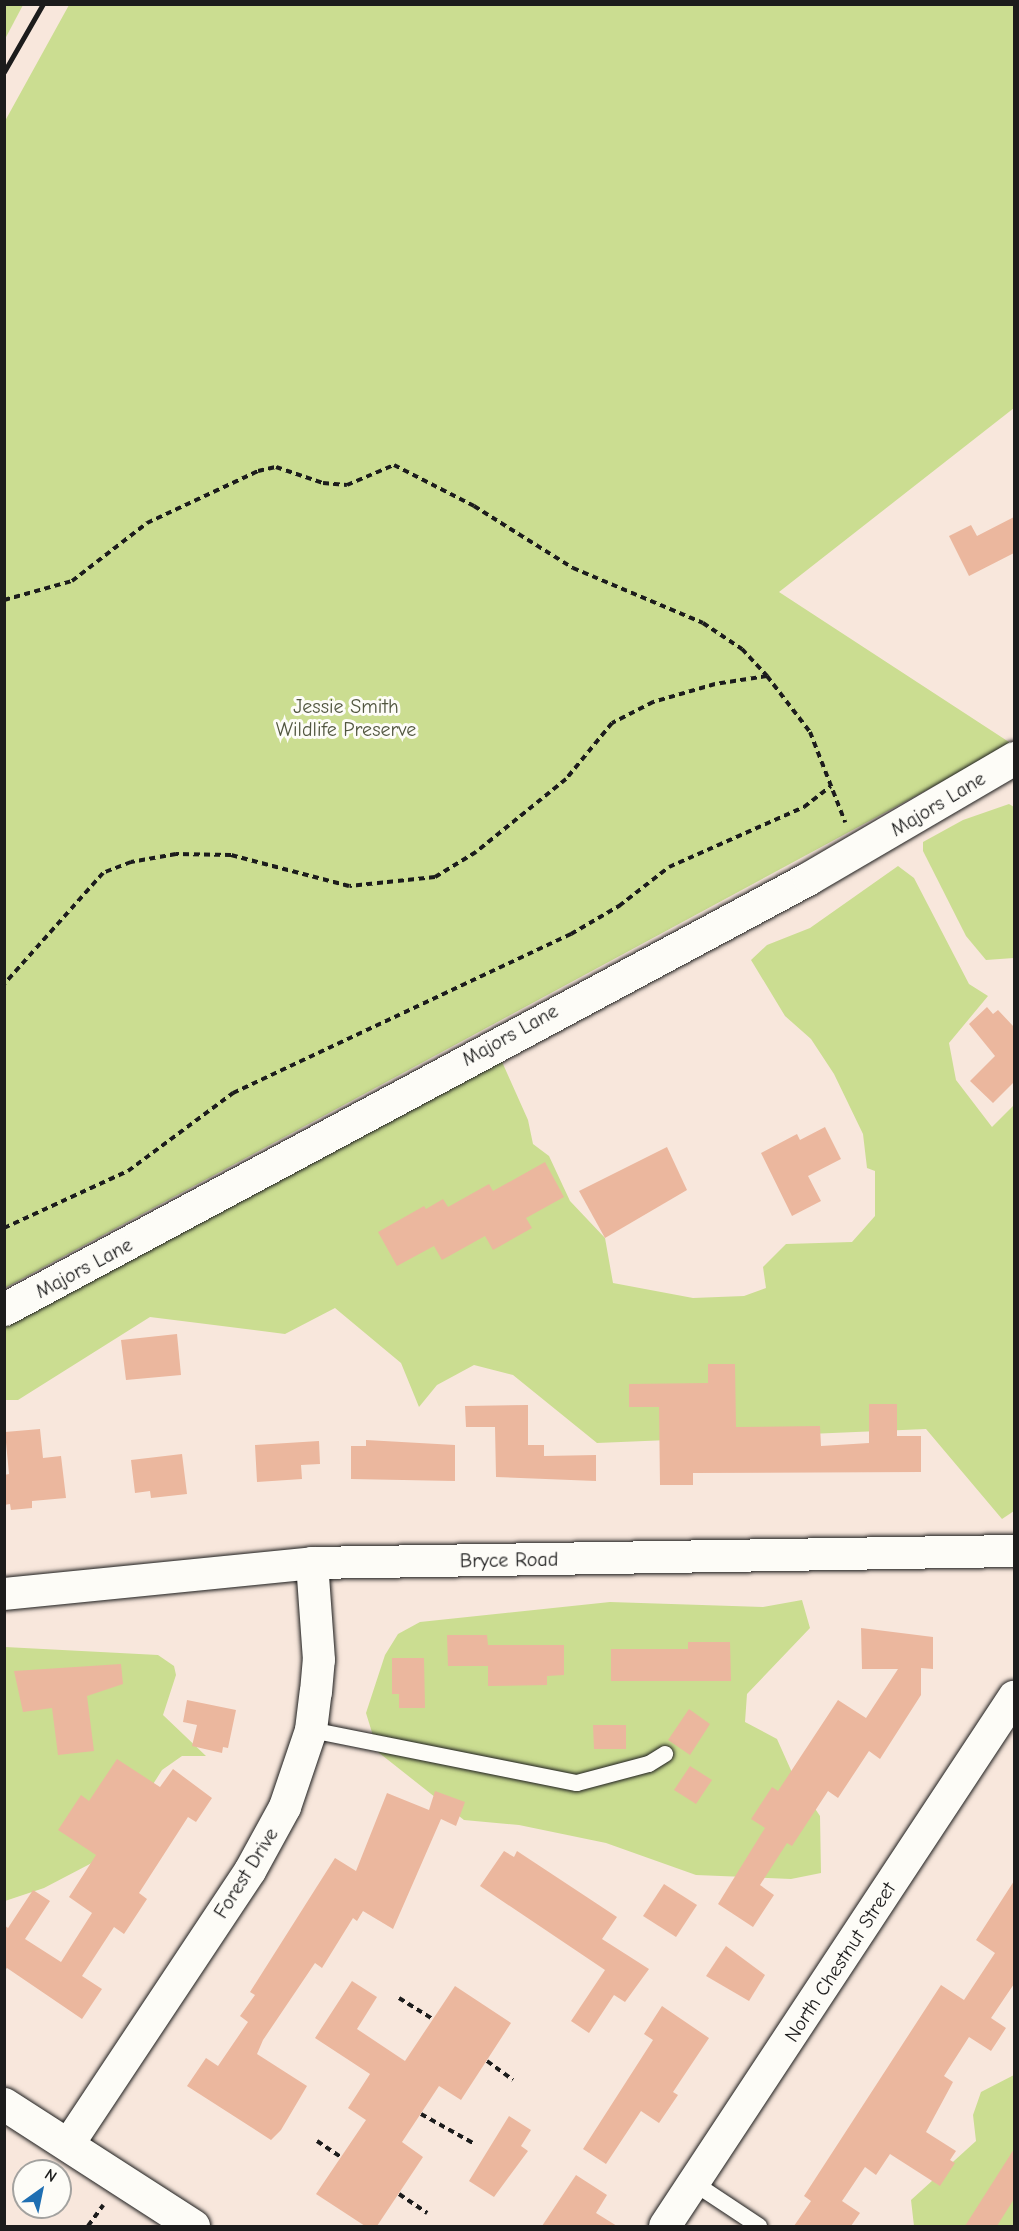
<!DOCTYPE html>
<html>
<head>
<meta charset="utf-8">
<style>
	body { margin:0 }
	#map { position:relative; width:1019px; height:2231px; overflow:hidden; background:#f8e7dc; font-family:"Comic Neue",sans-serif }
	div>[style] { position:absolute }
	.green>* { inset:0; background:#cbdd91 }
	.building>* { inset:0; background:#ebb79e }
	.path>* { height:4px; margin-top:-2px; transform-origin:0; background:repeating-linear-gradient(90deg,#1c1c1c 0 6px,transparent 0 10.5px) }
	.roads { filter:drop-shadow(0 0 2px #1c1c1c) drop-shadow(0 0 2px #1c1c1c) }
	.service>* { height:16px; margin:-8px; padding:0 8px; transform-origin:8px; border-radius:8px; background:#fdfcf7 }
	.minor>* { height:32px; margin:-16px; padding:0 16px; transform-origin:16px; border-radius:16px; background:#fdfcf7 }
	.tertiary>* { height:33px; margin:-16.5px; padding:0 16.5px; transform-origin:16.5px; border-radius:16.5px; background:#fdfcf7 }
	.secondary>* { height:33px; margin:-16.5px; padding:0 16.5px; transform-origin:16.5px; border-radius:16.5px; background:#fdfcf7 }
	.rail>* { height:4.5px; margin:-2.25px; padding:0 2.25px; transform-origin:2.25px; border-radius:2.25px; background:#1c1c1c }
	span { translate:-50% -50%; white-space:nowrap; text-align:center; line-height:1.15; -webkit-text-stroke:6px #fdfcf7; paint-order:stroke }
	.park-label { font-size:20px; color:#51563f }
	.street-label { font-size:20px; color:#1c1c1c }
	.frame { position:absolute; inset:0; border:6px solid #1c1c1c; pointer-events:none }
	.north { position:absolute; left:12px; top:2159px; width:60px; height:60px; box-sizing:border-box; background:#fdfcf7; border:2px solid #a3a29f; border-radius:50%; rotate:33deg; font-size:16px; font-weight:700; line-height:24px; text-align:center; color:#1c1c1c }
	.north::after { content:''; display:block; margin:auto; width:21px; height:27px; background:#1f6fb2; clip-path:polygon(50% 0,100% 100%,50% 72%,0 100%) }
</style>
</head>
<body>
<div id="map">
	<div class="green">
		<i style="clip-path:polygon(5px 4px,23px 5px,5px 39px,4px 5px)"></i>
		<i style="clip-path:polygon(69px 5px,1014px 5px,1014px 408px,779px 592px,1012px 744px,5px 1288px,5px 121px)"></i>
		<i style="clip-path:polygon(1009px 804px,1014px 807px,1014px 958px,986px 960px,966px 936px,923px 851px,923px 842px,963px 820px)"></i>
		<i style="clip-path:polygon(898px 866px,914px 878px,969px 984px,988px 996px,949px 1043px,956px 1080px,992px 1127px,1014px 1105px,1014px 1511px,1002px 1519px,926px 1429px,597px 1443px,513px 1375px,474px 1365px,437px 1385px,419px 1407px,401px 1363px,335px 1308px,285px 1334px,150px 1317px,18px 1400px,5px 1400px,4px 1317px,499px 1055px,528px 1120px,533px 1144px,549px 1156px,570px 1201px,605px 1238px,613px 1283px,693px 1298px,744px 1296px,766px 1288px,763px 1267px,786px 1244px,852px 1242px,875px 1216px,875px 1171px,867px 1168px,863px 1134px,834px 1074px,811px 1039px,785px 1016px,751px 960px,767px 945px,810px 928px)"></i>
		<i style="clip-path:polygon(802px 1600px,810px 1628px,747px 1694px,745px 1722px,777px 1739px,794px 1777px,820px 1816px,821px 1873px,791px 1879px,696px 1875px,606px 1843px,519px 1825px,464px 1820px,378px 1752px,366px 1713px,385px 1655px,398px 1634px,420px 1622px,610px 1602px,763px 1607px)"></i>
		<i style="clip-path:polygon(5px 1647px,158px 1655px,174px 1666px,176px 1675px,163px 1715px,206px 1756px,182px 1756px,162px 1770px,109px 1854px,44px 1888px,5px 1901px)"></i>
		<i style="clip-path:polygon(1014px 2075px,1014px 2226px,914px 2226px,911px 2200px,976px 2141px,973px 2115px,981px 2092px)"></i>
	</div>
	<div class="building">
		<i style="clip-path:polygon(1014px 517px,1014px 553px,969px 576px,949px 536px,971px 525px,977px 536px)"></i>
		<i style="clip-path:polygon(987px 1007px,993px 1014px,998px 1010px,1014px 1027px,1014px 1082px,993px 1103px,970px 1081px,995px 1056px,969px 1024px)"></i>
		<i style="clip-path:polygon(825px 1127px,841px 1159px,808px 1176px,821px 1201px,792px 1216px,761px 1153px,797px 1134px,800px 1140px)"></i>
		<i style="clip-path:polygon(667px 1147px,687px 1190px,605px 1238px,579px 1191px)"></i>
		<i style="clip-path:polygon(545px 1162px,564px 1197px,526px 1218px,532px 1228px,493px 1250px,485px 1236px,442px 1260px,434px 1246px,397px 1266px,378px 1232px,424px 1206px,426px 1209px,443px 1199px,448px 1207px,489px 1184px,493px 1191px)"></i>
		<i style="clip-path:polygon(177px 1334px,181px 1375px,126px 1380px,121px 1340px)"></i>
		<i style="clip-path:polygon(708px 1364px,735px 1364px,736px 1427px,820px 1426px,821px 1446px,869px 1443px,869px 1404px,897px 1404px,897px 1436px,921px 1436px,921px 1472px,693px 1473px,693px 1485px,660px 1485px,659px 1407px,629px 1407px,629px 1384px,708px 1383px)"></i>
		<i style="clip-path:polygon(528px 1405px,528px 1445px,544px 1445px,544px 1456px,596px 1455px,596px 1481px,496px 1477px,495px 1427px,466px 1427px,465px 1406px)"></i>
		<i style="clip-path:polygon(40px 1429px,43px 1458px,61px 1456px,66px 1498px,32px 1501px,32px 1508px,11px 1510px,10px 1504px,4px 1505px,4px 1475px,9px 1474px,5px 1432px)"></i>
		<i style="clip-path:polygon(366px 1440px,455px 1445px,455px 1481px,351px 1479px,351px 1446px,366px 1446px)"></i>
		<i style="clip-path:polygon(319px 1441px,320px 1464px,301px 1465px,302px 1479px,257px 1482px,255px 1445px)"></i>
		<i style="clip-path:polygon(182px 1454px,187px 1494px,151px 1498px,150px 1491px,135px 1493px,131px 1460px)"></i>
		<i style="clip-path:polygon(861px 1628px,933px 1637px,933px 1669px,921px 1668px,921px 1695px,880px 1759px,869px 1751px,838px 1798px,828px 1791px,792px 1846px,787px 1843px,760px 1885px,774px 1895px,753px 1927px,718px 1904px,765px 1828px,751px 1819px,772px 1787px,778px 1791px,838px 1700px,866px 1718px,898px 1669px,862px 1669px)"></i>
		<i style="clip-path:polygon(447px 1635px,487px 1635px,488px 1645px,564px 1645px,564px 1675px,547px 1676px,547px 1685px,488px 1686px,488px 1666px,448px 1666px)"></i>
		<i style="clip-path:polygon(688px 1642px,730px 1642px,731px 1681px,611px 1681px,611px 1649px,688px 1649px)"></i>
		<i style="clip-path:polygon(392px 1658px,424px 1658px,425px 1708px,399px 1708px,399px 1694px,392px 1694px)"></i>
		<i style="clip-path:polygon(121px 1664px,123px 1684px,87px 1696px,94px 1751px,58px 1755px,52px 1708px,23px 1712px,14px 1671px)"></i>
		<i style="clip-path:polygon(187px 1700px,236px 1710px,228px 1748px,223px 1747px,222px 1753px,192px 1746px,197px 1725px,183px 1722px)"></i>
		<i style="clip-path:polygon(689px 1709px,710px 1724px,690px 1755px,668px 1740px)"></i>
		<i style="clip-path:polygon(593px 1725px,626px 1725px,626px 1749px,594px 1749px)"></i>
		<i style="clip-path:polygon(117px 1759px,160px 1787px,173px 1769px,212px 1798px,196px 1822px,188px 1817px,139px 1893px,147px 1899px,124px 1934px,114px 1927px,82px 1976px,102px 1989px,82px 2019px,7px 1968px,4px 1971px,4px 1925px,8px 1928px,33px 1890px,50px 1901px,25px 1939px,61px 1962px,92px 1913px,69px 1897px,96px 1855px,58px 1830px,81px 1795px,89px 1801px)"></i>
		<i style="clip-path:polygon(690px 1766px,712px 1780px,696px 1804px,674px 1790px)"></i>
		<i style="clip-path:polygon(435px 1791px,465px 1802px,456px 1826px,441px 1819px,393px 1929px,363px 1911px,357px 1921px,353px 1918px,322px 1968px,315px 1963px,263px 2040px,257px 2054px,307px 2086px,281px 2130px,271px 2140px,187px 2086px,206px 2058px,218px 2066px,248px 2022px,240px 2016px,255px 1995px,250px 1992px,335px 1858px,356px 1871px,387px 1793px,429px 1810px)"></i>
		<i style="clip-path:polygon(504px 1851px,514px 1857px,517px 1851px,617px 1917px,602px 1939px,649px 1969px,625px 2002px,614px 1995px,589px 2033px,571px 2021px,605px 1970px,480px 1886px)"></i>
		<i style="clip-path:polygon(1014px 1881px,1014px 1984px,991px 2018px,1006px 2028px,991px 2051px,969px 2037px,944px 2076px,953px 2082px,926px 2132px,956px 2151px,950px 2160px,955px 2163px,940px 2186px,890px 2154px,876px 2175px,865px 2167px,842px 2201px,860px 2213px,851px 2226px,794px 2226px,811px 2201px,804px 2196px,941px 1985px,964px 2000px,995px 1953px,976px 1940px)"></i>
		<i style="clip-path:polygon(664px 1884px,697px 1905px,676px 1937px,643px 1916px)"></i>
		<i style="clip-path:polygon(726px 1946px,765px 1975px,749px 2001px,706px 1976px)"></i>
		<i style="clip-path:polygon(352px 1981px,377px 1997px,357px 2029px,405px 2061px,455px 1986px,511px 2023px,461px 2100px,439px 2086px,402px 2142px,423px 2157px,377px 2226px,365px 2226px,316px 2194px,366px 2120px,348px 2108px,370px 2074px,315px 2038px)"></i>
		<i style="clip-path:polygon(662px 2006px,709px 2038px,673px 2092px,678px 2095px,659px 2123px,641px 2111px,606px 2164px,583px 2149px,653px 2040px,644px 2034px)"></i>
		<i style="clip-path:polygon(509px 2116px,531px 2130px,521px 2146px,528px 2151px,494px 2197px,469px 2181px)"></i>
		<i style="clip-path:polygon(1014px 2149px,1014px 2199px,997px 2226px,965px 2226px)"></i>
		<i style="clip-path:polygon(576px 2175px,607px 2195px,596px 2213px,617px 2226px,542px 2226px)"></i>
	</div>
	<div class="path">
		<i style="left:4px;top:600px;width:71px;rotate:-15.6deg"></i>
		<i style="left:72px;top:581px;width:95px;rotate:-37.7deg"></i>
		<i style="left:147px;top:523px;width:123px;rotate:-25.1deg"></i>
		<i style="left:258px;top:471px;width:18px;rotate:-13deg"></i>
		<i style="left:276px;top:467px;width:50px;rotate:18.8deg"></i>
		<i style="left:323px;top:483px;width:24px;rotate:5deg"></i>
		<i style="left:347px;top:485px;width:51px;rotate:-23.1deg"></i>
		<i style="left:394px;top:465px;width:90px;rotate:27.1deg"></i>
		<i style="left:474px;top:506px;width:117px;rotate:32.1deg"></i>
		<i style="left:573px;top:568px;width:141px;rotate:22.9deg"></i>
		<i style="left:703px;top:623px;width:47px;rotate:33.7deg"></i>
		<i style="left:742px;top:649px;width:37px;rotate:47deg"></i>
		<i style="left:767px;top:676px;width:53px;rotate:171.3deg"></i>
		<i style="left:715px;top:684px;width:65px;rotate:163.8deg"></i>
		<i style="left:653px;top:702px;width:46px;rotate:152.9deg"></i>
		<i style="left:612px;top:723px;width:72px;rotate:129.4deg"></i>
		<i style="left:566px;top:779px;width:116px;rotate:141deg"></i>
		<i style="left:476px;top:852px;width:48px;rotate:148.6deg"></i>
		<i style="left:435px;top:877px;width:86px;rotate:174deg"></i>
		<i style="left:349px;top:886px;width:122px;rotate:-165.3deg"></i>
		<i style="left:231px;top:855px;width:55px;rotate:-179deg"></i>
		<i style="left:176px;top:854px;width:46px;rotate:169.9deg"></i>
		<i style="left:131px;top:862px;width:30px;rotate:159deg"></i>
		<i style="left:103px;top:873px;width:149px;rotate:131.7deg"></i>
		<i style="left:767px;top:676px;width:71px;rotate:52.5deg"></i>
		<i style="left:810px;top:732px;width:97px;rotate:68.7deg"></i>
		<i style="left:4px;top:1228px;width:136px;rotate:-24.7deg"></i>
		<i style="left:128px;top:1171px;width:131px;rotate:-36.6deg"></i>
		<i style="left:233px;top:1093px;width:374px;rotate:-25.2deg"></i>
		<i style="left:571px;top:934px;width:56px;rotate:-30.3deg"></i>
		<i style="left:619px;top:906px;width:63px;rotate:-38deg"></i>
		<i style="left:669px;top:867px;width:148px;rotate:-24deg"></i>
		<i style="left:804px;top:807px;width:34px;rotate:-38deg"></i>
		<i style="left:399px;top:1998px;width:39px;rotate:32deg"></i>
		<i style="left:487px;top:2061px;width:32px;rotate:36deg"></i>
		<i style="left:421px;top:2114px;width:60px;rotate:29.1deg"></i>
		<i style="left:317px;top:2141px;width:29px;rotate:34deg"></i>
		<i style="left:399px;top:2194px;width:34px;rotate:34deg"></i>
		<i style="left:88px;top:2226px;width:26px;rotate:-54deg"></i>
	</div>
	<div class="roads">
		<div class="service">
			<i style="left:311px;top:1730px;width:271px;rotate:11.3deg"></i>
			<i style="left:577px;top:1783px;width:74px;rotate:-14.8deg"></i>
			<i style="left:649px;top:1764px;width:19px;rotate:-32deg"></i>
			<i style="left:694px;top:2183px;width:78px;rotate:33.5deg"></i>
		</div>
		<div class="minor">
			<i style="left:4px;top:1594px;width:310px;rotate:-5.7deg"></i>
			<i style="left:312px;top:1563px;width:702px;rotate:-0.98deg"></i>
			<i style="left:68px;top:2145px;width:329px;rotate:-56.4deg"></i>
			<i style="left:250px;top:1871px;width:73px;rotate:-61.3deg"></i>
			<i style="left:285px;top:1807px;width:81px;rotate:-71.3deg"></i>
			<i style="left:311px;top:1730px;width:38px;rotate:-83deg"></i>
			<i style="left:316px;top:1692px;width:32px;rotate:-85deg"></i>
			<i style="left:319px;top:1660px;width:97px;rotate:-94.1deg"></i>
			<i style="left:665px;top:2226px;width:634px;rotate:-56.59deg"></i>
		</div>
		<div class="tertiary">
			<i style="left:4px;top:1309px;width:913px;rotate:-28.16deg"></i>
			<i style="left:809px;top:878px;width:238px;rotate:-30.3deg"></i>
		</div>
		<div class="secondary">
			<i style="left:4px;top:2104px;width:225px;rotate:32.8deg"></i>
		</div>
	</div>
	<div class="rail">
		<i style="left:4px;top:72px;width:78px;rotate:-60.2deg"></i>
	</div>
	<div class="park-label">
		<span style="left:346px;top:718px">Jessie Smith<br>Wildlife Preserve</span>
	</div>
	<div class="street-label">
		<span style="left:938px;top:804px;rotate:-31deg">Majors Lane</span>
		<span style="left:510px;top:1035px;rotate:-29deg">Majors Lane</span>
		<span style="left:84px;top:1268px;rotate:-28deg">Majors Lane</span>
		<span style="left:509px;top:1560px;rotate:-1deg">Bryce Road</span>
		<span style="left:246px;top:1873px;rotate:-58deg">Forest Drive</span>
		<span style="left:840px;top:1962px;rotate:-57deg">North Chestnut Street</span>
	</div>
	<div class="frame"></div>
	<div class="north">N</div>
</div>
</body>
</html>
